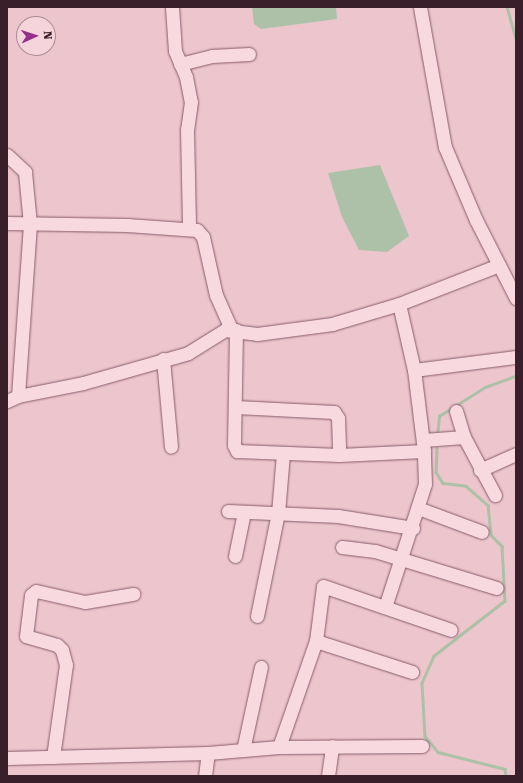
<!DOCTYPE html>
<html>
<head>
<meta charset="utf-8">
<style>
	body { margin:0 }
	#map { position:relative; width:523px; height:783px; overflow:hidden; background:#edc6cd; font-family:"Roboto Serif",serif }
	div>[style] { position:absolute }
	.water>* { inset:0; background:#acc1a7 }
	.stream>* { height:2.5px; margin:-1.25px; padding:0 1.25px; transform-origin:1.25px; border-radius:1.25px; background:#acc1a7 }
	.roads { filter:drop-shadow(0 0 1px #885c6c) drop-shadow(0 0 1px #885c6c) }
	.minor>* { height:13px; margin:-6.5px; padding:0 6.5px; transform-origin:6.5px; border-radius:6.5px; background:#f8d9df }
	span { translate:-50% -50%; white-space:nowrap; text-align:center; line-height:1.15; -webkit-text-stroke:3px #f5d5db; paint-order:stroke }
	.frame { position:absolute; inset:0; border:8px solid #391f2a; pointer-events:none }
	.north { position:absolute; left:16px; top:16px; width:40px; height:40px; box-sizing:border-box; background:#f5d5db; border:1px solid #aa8c94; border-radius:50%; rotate:87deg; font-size:11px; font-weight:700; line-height:16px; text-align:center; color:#391f2a }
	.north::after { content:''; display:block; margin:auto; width:14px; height:18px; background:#962e8b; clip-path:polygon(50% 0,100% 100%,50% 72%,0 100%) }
</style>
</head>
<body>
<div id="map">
	<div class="water">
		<i style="clip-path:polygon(252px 7px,336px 7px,337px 19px,261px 29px,254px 24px)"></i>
		<i style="clip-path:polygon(380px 165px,409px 236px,387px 252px,359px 250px,342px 217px,328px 173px)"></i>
	</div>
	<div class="stream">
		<i style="left:507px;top:7px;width:32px;rotate:74deg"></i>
		<i style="left:437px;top:436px;width:20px;rotate:-84deg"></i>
		<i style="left:439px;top:416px;width:54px;rotate:-32.2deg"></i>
		<i style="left:485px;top:387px;width:33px;rotate:-20deg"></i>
		<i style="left:437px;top:448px;width:24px;rotate:92deg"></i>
		<i style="left:436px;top:472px;width:13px;rotate:58deg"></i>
		<i style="left:443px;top:483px;width:23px;rotate:7deg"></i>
		<i style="left:466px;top:486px;width:29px;rotate:41deg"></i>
		<i style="left:488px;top:505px;width:30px;rotate:84deg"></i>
		<i style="left:491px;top:535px;width:16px;rotate:45deg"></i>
		<i style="left:502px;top:546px;width:55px;rotate:86.9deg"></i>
		<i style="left:505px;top:601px;width:90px;rotate:142.2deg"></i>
		<i style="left:434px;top:656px;width:30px;rotate:114deg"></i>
		<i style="left:422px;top:683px;width:53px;rotate:86.8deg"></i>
		<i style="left:425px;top:736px;width:21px;rotate:51deg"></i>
		<i style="left:438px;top:752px;width:69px;rotate:14.2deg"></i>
		<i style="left:505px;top:769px;width:7px;rotate:82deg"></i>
	</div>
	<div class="roads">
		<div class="minor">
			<i style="left:172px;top:7px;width:44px;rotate:86.1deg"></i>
			<i style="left:175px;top:51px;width:28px;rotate:67deg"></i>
			<i style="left:186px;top:77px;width:25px;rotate:79deg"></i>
			<i style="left:191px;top:102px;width:27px;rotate:98deg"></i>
			<i style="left:187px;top:129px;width:99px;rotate:88.8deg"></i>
			<i style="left:420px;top:7px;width:142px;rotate:79.9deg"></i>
			<i style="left:445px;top:147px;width:79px;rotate:67deg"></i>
			<i style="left:476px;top:220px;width:88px;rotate:62.9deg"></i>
			<i style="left:180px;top:64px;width:33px;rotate:-14deg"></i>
			<i style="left:212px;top:56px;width:37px;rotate:-3deg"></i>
			<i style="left:7px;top:155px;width:25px;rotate:43deg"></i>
			<i style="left:25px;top:172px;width:52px;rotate:84.5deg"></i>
			<i style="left:30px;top:224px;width:172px;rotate:94deg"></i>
			<i style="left:7px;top:223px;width:120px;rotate:1deg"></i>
			<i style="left:127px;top:225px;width:70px;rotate:4.1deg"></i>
			<i style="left:197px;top:230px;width:9px;rotate:49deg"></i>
			<i style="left:203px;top:237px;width:59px;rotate:77.4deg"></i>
			<i style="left:216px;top:295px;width:37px;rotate:66deg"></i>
			<i style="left:399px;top:304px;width:107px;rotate:-21.3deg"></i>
			<i style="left:236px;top:330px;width:115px;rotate:91deg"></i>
			<i style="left:234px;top:445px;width:7px;rotate:63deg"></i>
			<i style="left:237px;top:451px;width:102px;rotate:2.2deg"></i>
			<i style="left:339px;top:455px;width:85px;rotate:-2.7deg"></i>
			<i style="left:424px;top:451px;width:82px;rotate:-97deg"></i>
			<i style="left:163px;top:359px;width:88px;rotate:84.8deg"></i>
			<i style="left:7px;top:401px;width:12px;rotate:-24deg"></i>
			<i style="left:18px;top:396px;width:66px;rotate:-11.3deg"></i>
			<i style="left:83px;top:383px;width:109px;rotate:-15.9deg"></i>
			<i style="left:188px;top:353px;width:44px;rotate:-31.9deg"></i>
			<i style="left:225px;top:330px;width:32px;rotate:7deg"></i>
			<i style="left:257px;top:334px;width:76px;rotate:-7.6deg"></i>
			<i style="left:332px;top:324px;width:70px;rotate:-16.6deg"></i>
			<i style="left:399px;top:304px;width:68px;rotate:77.2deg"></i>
			<i style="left:414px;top:370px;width:103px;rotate:-7.3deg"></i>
			<i style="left:236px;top:407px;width:98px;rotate:2.9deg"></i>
			<i style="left:334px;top:412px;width:7px;rotate:56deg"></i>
			<i style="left:338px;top:418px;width:37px;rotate:88deg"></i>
			<i style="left:456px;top:411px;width:27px;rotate:73deg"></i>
			<i style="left:464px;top:437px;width:66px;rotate:61.9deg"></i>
			<i style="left:423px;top:440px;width:41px;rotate:-4.2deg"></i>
			<i style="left:480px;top:470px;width:39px;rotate:-24deg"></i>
			<i style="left:418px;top:508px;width:68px;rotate:20.6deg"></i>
			<i style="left:228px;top:511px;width:110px;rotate:2.6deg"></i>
			<i style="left:338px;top:516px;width:76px;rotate:9.1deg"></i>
			<i style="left:342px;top:547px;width:33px;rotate:7deg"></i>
			<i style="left:375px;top:551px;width:127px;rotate:16.9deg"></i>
			<i style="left:235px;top:556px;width:45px;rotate:-78.4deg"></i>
			<i style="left:385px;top:607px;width:129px;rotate:-72deg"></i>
			<i style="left:425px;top:484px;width:33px;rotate:-92deg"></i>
			<i style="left:257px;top:616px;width:105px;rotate:-78.5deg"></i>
			<i style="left:278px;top:513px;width:59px;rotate:-85.2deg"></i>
			<i style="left:316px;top:641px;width:101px;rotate:17.9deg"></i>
			<i style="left:279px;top:747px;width:112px;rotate:-70.8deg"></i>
			<i style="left:316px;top:641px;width:55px;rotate:-82.7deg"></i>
			<i style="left:323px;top:586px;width:135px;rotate:19deg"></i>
			<i style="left:243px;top:750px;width:85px;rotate:-77.8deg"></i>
			<i style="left:53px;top:757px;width:93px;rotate:-82deg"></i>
			<i style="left:66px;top:665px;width:16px;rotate:-105deg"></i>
			<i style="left:62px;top:650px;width:7px;rotate:-135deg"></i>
			<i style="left:57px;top:645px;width:32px;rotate:-164deg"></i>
			<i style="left:26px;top:636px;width:41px;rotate:-83deg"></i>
			<i style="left:31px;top:595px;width:6px;rotate:-39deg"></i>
			<i style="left:36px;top:591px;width:50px;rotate:12.7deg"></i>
			<i style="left:85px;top:602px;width:49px;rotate:-9.5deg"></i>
			<i style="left:7px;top:758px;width:201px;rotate:-1.4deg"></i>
			<i style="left:208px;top:753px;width:71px;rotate:-4.8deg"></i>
			<i style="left:279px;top:747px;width:143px;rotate:-0.4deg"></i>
			<i style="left:205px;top:776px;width:23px;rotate:-83deg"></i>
			<i style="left:328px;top:776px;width:30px;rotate:-82deg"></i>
		</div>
	</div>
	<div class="frame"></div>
	<div class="north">N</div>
</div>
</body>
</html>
